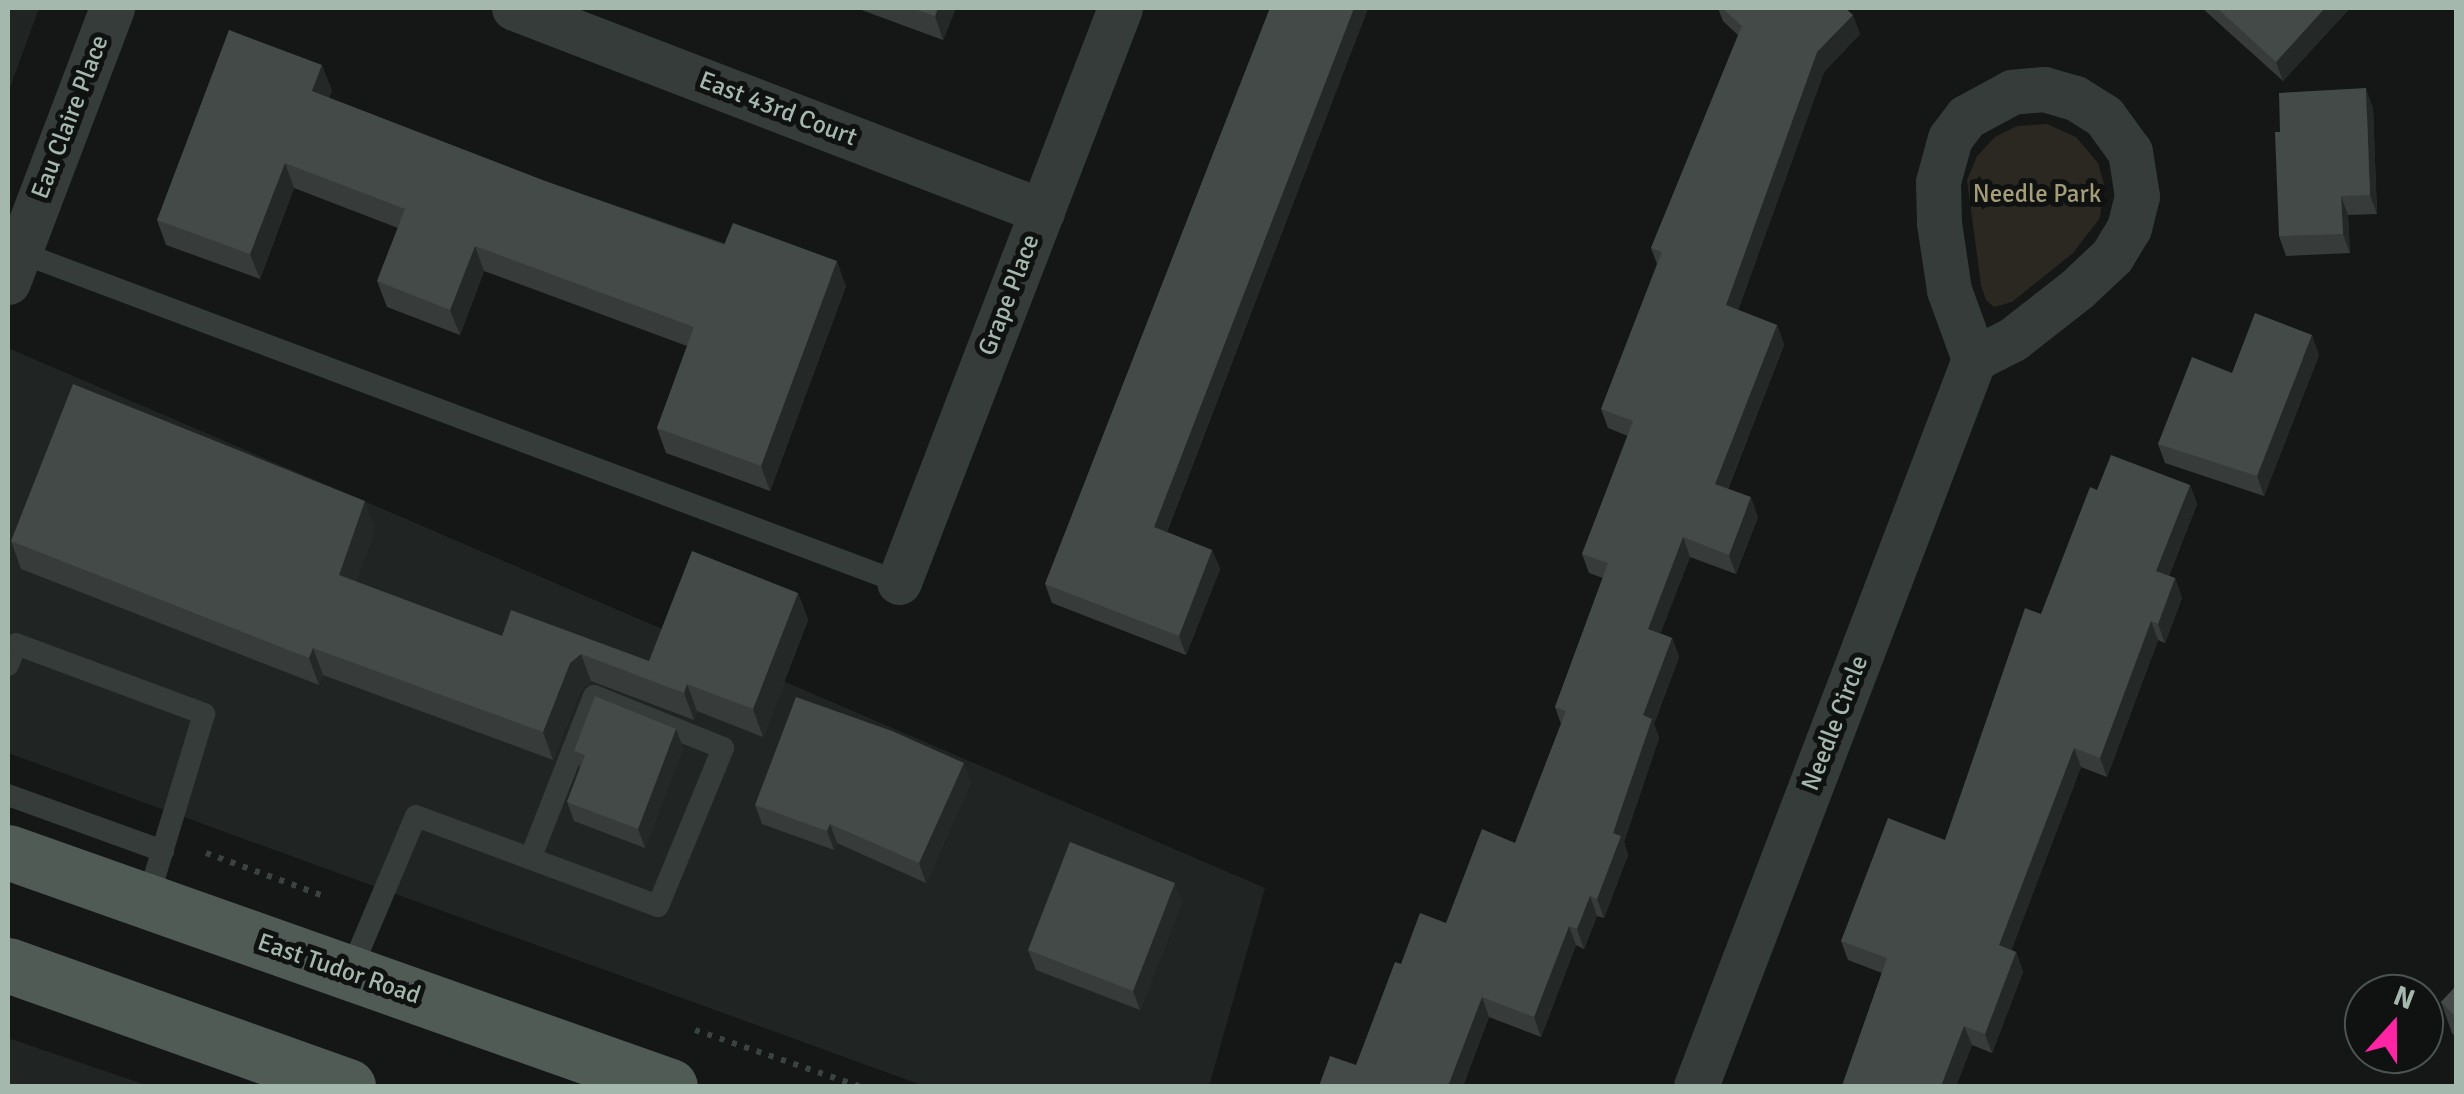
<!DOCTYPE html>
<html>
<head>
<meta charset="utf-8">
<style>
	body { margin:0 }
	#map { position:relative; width:2464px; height:1094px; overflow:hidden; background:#141716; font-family:Signika,sans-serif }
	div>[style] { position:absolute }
	.built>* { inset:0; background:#202423 }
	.green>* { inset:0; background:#2a2820 }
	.path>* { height:6px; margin-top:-3px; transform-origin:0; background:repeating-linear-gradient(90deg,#3b433f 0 5px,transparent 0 13px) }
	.lane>* { height:22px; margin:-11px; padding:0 11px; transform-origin:11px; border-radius:11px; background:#353c39 }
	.street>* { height:45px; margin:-22.5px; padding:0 22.5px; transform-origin:22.5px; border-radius:22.5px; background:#353c39 }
	.primary>* { height:55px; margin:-27.5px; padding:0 27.5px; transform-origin:27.5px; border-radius:27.5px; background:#515b56 }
	.wall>* { inset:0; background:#373c3b }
	.shaded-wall>* { inset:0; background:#242827 }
	.building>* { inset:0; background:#434a47 }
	span { translate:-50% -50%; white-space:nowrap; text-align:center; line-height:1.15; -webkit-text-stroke:10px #0f1211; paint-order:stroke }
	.street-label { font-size:25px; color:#a5b8ad }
	.park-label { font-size:25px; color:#a59d7a }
	.frame { position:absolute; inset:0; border:10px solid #a5b8ad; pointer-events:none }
	.north { position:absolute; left:2344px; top:974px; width:100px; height:100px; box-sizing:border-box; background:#0f1211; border:2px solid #4b544f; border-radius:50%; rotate:21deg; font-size:28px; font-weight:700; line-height:40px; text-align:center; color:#a5b8ad }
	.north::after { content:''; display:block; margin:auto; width:35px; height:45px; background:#ff24a4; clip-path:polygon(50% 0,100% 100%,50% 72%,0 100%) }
</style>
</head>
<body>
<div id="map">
	<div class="built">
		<i style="clip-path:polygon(8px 8px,39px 8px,8px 93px)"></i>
		<i style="clip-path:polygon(8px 348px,1265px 888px,1209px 1086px,924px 1086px,8px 753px)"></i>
		<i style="clip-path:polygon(8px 1038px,149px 1086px,8px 1086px)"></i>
	</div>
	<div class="green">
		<i style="clip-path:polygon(2047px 124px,2076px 137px,2098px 163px,2104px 184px,2100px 218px,2073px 253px,2012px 302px,1994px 307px,1986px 300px,1981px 285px,1967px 180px,1977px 156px,1995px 137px,2017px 126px)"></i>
	</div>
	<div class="path">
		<i style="left:206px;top:853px;width:122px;rotate:20.1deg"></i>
		<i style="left:695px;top:1030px;width:173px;rotate:18.9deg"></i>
	</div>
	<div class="lane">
		<i style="left:19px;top:252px;width:940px;rotate:20.56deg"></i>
		<i style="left:8px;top:665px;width:22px;rotate:-69deg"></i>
		<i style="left:16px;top:644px;width:201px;rotate:20.4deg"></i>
		<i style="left:204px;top:714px;width:196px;rotate:106.9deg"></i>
		<i style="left:8px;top:795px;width:165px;rotate:19.9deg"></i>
		<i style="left:350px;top:972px;width:169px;rotate:-67.1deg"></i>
		<i style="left:416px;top:816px;width:258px;rotate:20.4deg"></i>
		<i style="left:658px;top:906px;width:171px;rotate:-67.6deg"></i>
		<i style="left:723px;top:748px;width:139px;rotate:-158deg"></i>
		<i style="left:594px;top:696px;width:173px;rotate:111.4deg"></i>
	</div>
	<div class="street">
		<i style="left:514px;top:8px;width:566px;rotate:21.03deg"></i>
		<i style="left:8px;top:282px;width:293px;rotate:-69.2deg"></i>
		<i style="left:899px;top:582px;width:615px;rotate:-68.94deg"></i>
		<i style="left:1696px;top:1086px;width:778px;rotate:-69.07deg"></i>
		<i style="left:1974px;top:359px;width:44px;rotate:-27.1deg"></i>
		<i style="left:2013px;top:339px;width:81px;rotate:-38deg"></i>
		<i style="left:2077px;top:289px;width:48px;rotate:-43.3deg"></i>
		<i style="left:2112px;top:256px;width:33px;rotate:-59deg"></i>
		<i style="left:2129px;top:228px;width:33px;rotate:-76deg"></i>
		<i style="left:2137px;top:196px;width:45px;rotate:-99deg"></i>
		<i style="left:2130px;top:152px;width:44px;rotate:-125.8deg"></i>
		<i style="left:2104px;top:116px;width:34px;rotate:-148deg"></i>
		<i style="left:2075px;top:98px;width:32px;rotate:-164deg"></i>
		<i style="left:2044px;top:89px;width:32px;rotate:175deg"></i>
		<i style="left:2012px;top:92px;width:52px;rotate:151.5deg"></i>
		<i style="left:1966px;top:117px;width:26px;rotate:127deg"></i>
		<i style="left:1950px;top:138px;width:46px;rotate:105.3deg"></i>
		<i style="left:1938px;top:182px;width:41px;rotate:88.6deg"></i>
		<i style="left:1939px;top:223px;width:68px;rotate:81.5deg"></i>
		<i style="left:1949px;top:290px;width:73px;rotate:70.1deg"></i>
	</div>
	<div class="primary">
		<i style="left:8px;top:852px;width:702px;rotate:19.47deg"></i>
		<i style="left:8px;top:965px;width:361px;rotate:19.6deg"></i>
	</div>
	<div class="wall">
		<i style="clip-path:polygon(856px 8px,956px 8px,943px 40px)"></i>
		<i style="clip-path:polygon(1270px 8px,1368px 8px,1167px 532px,1212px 550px,1220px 569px,1186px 655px,1052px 603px,1045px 584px)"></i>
		<i style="clip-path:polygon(1718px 8px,1845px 8px,1860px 34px,1824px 72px,1738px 310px,1777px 325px,1784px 345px,1728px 489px,1758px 517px,1736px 574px,1690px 557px,1660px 633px,1672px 638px,1679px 657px,1654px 724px,1659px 738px,1624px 842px,1628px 855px,1604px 918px,1597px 916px,1584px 949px,1576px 945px,1541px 1037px,1489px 1017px,1463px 1086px,1319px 1086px,1356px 1065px,1401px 964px,1446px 923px,1515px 843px,1561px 724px,1555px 707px,1603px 578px,1589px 573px,1582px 554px,1628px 436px,1608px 428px,1601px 409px,1657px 264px,1651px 248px,1738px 35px,1723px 21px)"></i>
		<i style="clip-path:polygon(2202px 8px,2350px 8px,2283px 81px)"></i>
		<i style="clip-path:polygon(332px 90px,329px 98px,545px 181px,846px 286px,770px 491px,666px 453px,657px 428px,687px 346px,484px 271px,460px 335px,387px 307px,377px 281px,398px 228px,294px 188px,260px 279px,166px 245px,157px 220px)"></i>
		<i style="clip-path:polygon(2373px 108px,2377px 214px,2348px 215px,2350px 253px,2286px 256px,2279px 236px)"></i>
		<i style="clip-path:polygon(2319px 355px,2264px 496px,2165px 463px,2158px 444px,2232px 373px)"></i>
		<i style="clip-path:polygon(2190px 485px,2197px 504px,2169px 576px,2175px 578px,2182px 598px,2165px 643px,2158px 640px,2107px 777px,2081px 767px,2011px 950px,2016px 952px,2023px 972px,1992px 1053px,1972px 1045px,1956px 1086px,1842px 1086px,1882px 973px,1848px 960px,1841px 941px,1945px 840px,2041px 614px,2097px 490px)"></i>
		<i style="clip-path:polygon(375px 529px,356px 582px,502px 636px,649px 661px,798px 593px,808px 620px,763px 737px,697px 711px,694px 720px,591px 681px,580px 691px,553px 760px,323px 675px,319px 685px,21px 569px,11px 541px)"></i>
		<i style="clip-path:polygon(683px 748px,645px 848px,574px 821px,567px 802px,580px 768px,574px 751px)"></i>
		<i style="clip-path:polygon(971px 782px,926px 883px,837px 843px,834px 850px,762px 824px,755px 805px)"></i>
		<i style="clip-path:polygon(1182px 902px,1140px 1010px,1036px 970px,1028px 950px)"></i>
		<i style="clip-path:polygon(2456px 986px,2456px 1037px,2452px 1033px,2441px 1002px)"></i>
	</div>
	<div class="shaded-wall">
		<i style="clip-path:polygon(938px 8px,956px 8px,943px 40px,935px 16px)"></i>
		<i style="clip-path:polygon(1354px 8px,1368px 8px,1161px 547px,1154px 527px)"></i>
		<i style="clip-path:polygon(2325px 8px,2350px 8px,2283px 81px,2276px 62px)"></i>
		<i style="clip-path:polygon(1853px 15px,1860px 34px,1824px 72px,1733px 325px,1726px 305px,1817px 52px)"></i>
		<i style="clip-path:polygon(322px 65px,332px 90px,322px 117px,312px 91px)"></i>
		<i style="clip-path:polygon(2366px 88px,2373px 108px,2377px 214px,2370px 195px)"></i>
		<i style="clip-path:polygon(285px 163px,294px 188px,260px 279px,250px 254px)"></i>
		<i style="clip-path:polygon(2341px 196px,2348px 215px,2350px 253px,2343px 234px)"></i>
		<i style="clip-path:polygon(475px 246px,484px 271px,460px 335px,450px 310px)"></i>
		<i style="clip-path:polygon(837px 261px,846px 286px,770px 491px,761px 466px)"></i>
		<i style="clip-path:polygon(1777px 325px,1784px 345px,1722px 503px,1715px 484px)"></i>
		<i style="clip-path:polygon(2312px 335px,2319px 355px,2264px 496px,2257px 476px)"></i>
		<i style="clip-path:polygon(2190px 485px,2197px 504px,2163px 591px,2156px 571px)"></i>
		<i style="clip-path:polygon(1751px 497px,1758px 517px,1736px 574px,1729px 555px)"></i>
		<i style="clip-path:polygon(365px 501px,375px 529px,349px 603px,339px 575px)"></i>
		<i style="clip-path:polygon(1683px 537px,1690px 557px,1655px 648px,1648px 629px)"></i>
		<i style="clip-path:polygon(1212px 550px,1220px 569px,1186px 655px,1179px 636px)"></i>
		<i style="clip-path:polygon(2175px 578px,2182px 598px,2165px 643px,2158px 624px)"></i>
		<i style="clip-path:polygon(798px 593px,808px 620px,763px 737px,753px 709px)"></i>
		<i style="clip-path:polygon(2151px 621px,2158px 640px,2107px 777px,2100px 758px)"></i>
		<i style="clip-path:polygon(1672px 638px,1679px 657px,1654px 724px,1659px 738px,1624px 842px,1628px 855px,1604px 918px,1597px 899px,1643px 715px)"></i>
		<i style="clip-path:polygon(313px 648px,323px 675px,319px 685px,309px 658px)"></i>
		<i style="clip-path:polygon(581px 654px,591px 681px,580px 691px,553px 760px,543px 732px,570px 663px)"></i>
		<i style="clip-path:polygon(687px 684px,697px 711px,694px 720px,684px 693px)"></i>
		<i style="clip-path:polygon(676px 729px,683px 748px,645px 848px,638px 829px)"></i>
		<i style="clip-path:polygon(2074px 748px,2081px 767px,2006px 965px,1999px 945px)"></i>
		<i style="clip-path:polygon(964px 763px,971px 782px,926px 883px,919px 863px)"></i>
		<i style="clip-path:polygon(830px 824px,837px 843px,834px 850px,827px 831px)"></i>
		<i style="clip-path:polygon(1175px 883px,1182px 902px,1140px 1010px,1133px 991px)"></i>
		<i style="clip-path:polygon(1590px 896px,1597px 916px,1584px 949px,1577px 929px)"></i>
		<i style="clip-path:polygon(1569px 926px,1576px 945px,1541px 1037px,1534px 1017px)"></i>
		<i style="clip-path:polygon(2016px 952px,2023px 972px,1992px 1053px,1985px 1034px)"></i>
		<i style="clip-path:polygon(1482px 997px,1489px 1017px,1463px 1086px,1448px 1086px)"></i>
		<i style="clip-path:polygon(1964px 1026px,1972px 1045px,1956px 1086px,1941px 1086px)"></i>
	</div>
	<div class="building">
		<i style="clip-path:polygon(911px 8px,938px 8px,935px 16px)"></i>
		<i style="clip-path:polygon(1270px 8px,1354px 8px,1154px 527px,1212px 550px,1179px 636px,1045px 584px)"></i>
		<i style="clip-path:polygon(1722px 8px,1845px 8px,1853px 15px,1817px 52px,1726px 305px,1777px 325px,1715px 484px,1751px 497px,1729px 555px,1683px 537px,1648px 629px,1672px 638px,1643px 715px,1652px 719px,1613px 833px,1621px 836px,1597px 899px,1590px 896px,1577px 929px,1569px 926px,1534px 1017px,1482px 997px,1448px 1086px,1319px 1086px,1330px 1056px,1356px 1065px,1395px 962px,1401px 964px,1420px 913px,1446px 923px,1482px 829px,1515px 843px,1566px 711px,1555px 707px,1608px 563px,1582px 554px,1633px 421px,1601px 409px,1662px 252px,1651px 248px,1742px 26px)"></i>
		<i style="clip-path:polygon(2217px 8px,2325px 8px,2276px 62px)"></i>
		<i style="clip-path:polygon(229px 30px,322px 65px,312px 91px,545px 181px,724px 245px,733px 223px,837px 261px,761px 466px,657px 428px,694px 327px,475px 246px,450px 310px,377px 281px,405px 209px,285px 163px,250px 254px,157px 220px)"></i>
		<i style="clip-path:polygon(2366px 88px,2370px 195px,2341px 196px,2343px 234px,2279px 236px,2275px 132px,2280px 132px,2279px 93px)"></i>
		<i style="clip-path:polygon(2255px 313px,2312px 335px,2257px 476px,2158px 444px,2192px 357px,2232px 373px)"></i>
		<i style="clip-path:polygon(73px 384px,365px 501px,339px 575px,502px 636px,511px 610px,649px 661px,692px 551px,798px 593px,753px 709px,687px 684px,684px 693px,581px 654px,570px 663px,543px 732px,313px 648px,309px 658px,11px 541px)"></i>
		<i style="clip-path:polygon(2111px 455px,2190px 485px,2156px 571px,2175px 578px,2158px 624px,2151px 621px,2100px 758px,2074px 748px,1999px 945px,2016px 952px,1985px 1034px,1964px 1026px,1941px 1086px,1842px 1086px,1887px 958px,1841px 941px,1888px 818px,1945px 840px,2025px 608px,2041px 614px,2090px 487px,2097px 490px)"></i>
		<i style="clip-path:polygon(595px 696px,676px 729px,638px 829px,567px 802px,585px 755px,574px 751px)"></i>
		<i style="clip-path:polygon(796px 697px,892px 731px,964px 763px,919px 863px,830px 824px,827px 831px,755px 805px)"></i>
		<i style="clip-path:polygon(1070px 842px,1175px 883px,1133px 991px,1028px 950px)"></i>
		<i style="clip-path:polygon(2456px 986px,2456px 1017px,2441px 1002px)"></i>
	</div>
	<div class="street-label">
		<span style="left:778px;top:109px;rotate:21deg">East 43rd Court</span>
		<span style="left:70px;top:117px;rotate:-69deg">Eau Claire Place</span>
		<span style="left:1009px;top:295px;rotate:-69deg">Grape Place</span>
		<span style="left:1835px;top:723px;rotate:-69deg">Needle Circle</span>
		<span style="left:339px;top:969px;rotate:19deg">East Tudor Road</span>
	</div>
	<div class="park-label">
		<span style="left:2037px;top:194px">Needle Park</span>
	</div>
	<div class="frame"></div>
	<div class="north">N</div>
</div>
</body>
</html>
